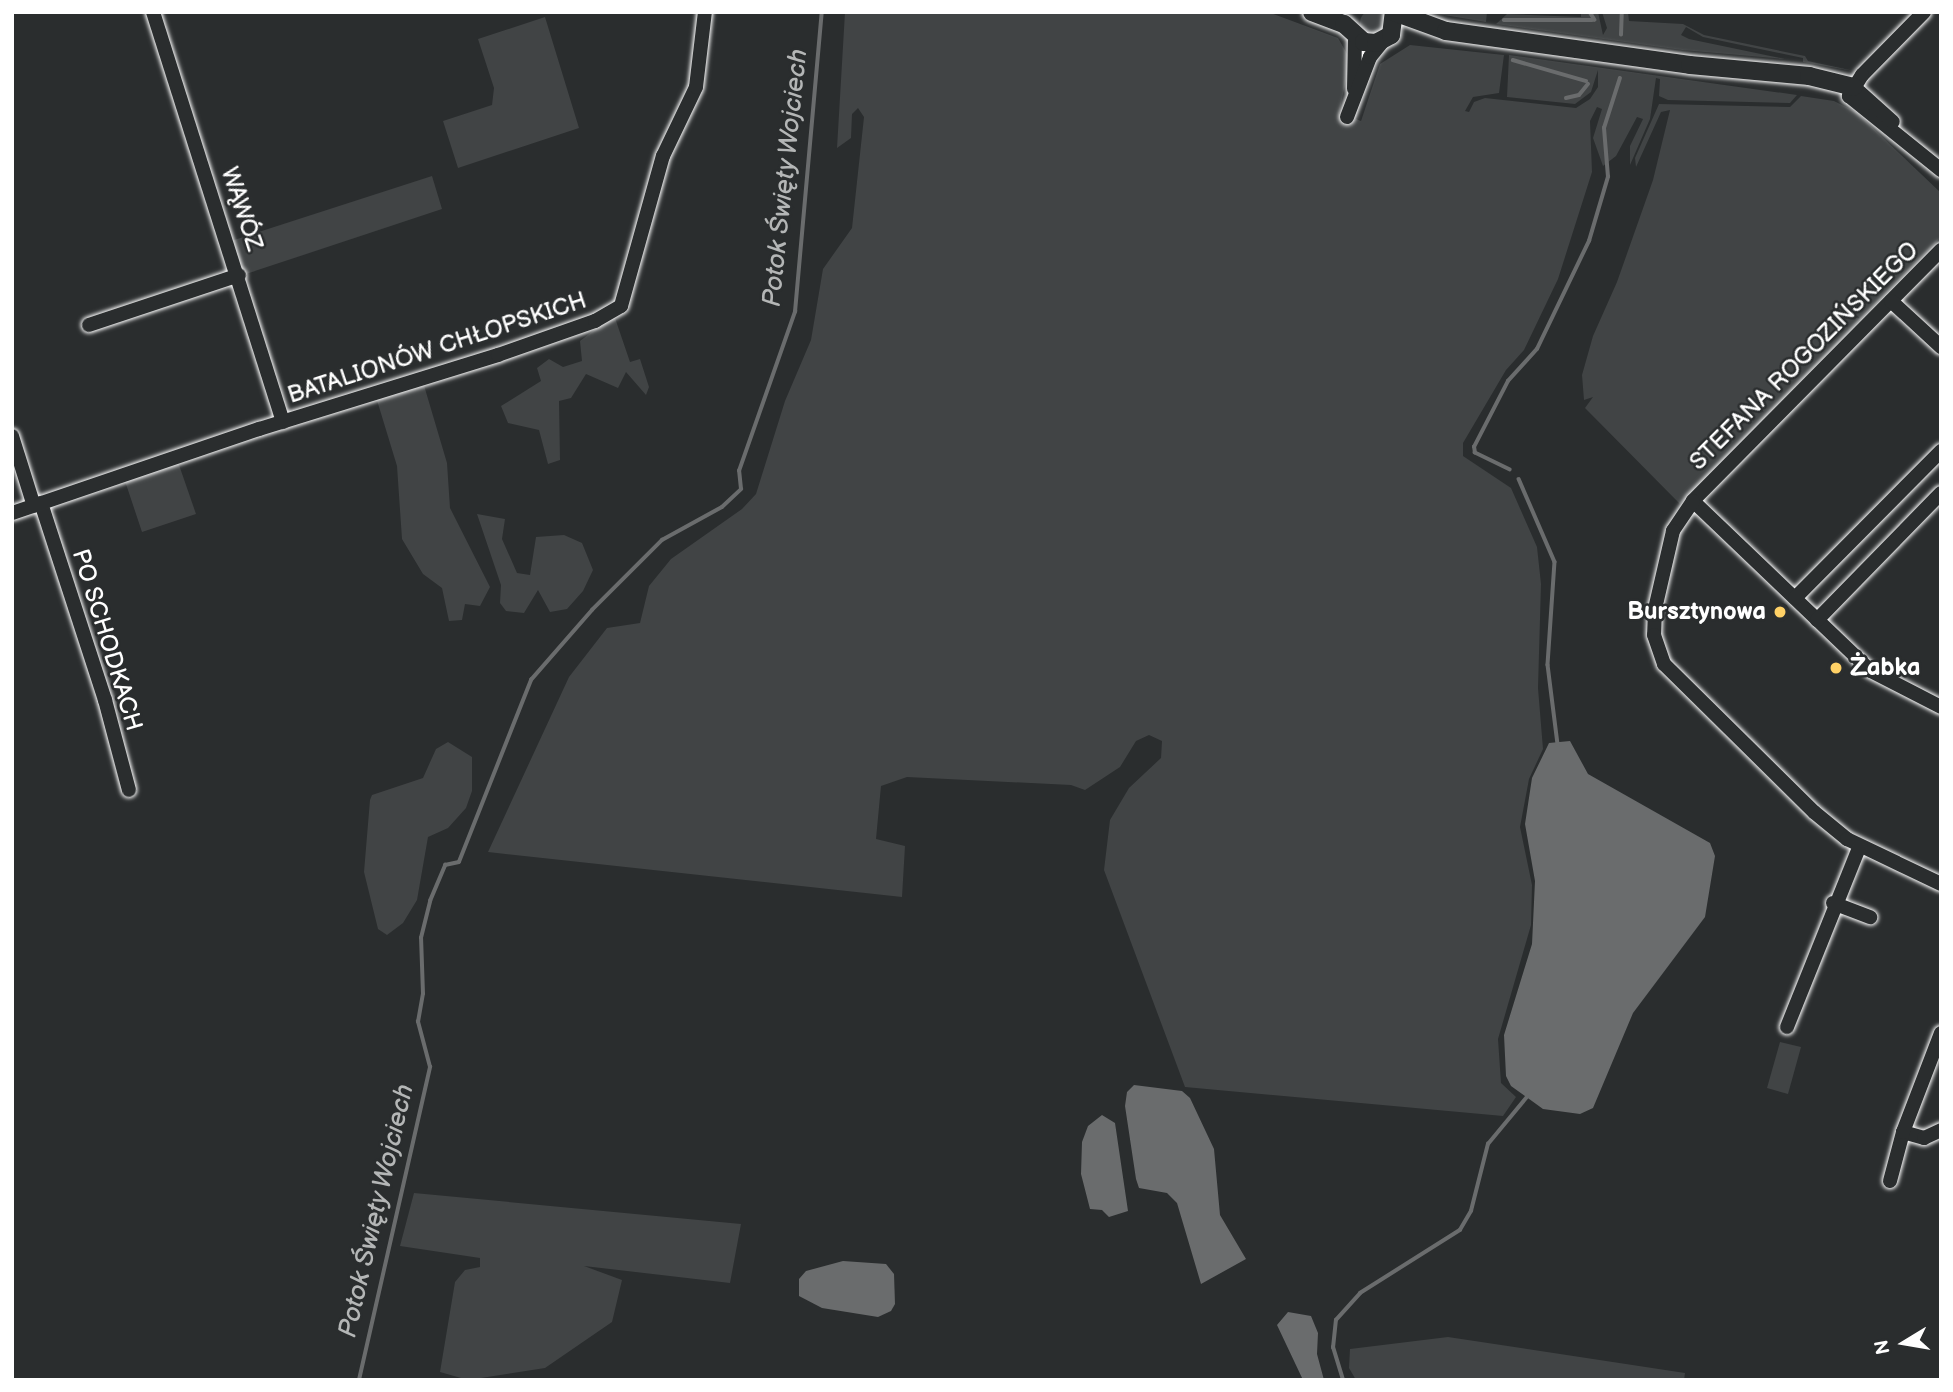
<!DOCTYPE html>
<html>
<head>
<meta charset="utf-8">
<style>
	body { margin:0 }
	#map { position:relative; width:1953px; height:1392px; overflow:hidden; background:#2a2d2e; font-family:"Balsamiq Sans",sans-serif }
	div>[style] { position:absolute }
	.green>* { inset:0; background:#414445 }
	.round { border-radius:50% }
	.water>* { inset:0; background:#6a6c6d }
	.stream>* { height:3.5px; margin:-1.75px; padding:0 1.75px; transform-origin:1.75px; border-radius:1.75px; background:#6a6c6d }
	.roads { filter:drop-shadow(0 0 2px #fff) drop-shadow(0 0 2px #fff) }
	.minor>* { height:14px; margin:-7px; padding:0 7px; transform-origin:7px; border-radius:7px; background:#2a2d2e }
	.major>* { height:18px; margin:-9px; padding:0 9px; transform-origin:9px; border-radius:9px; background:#2a2d2e }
	.dots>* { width:19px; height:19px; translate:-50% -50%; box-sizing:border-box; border:4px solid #2a2d2e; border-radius:50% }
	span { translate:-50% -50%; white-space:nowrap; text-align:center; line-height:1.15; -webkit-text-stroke:5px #2a2d2e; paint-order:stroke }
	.street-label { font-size:24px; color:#fff }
	.poi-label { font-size:24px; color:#fff; font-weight:700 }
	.right { translate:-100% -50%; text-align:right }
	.left { translate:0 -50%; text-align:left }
	.water-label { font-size:26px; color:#b4b6b6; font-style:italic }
	.frame { position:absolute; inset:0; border:14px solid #fff; pointer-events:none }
	.north { position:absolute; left:1869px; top:1308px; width:70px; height:70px; -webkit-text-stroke:5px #2a2d2e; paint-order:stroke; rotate:259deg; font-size:19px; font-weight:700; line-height:28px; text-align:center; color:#fff }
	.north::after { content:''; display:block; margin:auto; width:24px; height:32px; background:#fff; clip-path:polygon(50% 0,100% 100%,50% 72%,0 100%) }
</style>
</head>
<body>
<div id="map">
	<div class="green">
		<i class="round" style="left:1360px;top:10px;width:26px;height:26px"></i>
		<i style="clip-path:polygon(845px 12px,1268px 12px,1338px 38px,1350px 59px,1339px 114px,1352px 118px,1362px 94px,1356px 119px,1361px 121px,1380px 64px,1410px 45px,1504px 55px,1499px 93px,1473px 97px,1465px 111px,1469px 112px,1474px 102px,1485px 98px,1576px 108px,1590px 99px,1598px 87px,1598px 70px,1591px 92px,1575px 104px,1507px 97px,1509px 55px,1797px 95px,1790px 103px,1668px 100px,1659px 96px,1660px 79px,1656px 78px,1650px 119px,1630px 165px,1630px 146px,1643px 119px,1637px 117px,1616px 156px,1603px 166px,1593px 138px,1602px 109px,1597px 107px,1590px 121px,1592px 172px,1558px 279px,1524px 350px,1506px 370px,1463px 443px,1463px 456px,1511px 488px,1537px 547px,1541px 584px,1538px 688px,1543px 749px,1529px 779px,1520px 827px,1532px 885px,1531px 925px,1498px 1039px,1501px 1083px,1516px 1097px,1503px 1116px,1185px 1087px,1104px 870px,1110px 820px,1129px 788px,1161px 758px,1162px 741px,1149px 735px,1136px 741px,1120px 767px,1085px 790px,1071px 785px,907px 777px,881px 786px,876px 839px,905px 846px,902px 897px,488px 852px,569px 677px,607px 628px,640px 623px,649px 586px,671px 559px,742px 509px,756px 494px,785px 401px,811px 340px,823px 269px,852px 228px,864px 117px,858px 108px,852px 114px,851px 138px,837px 148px)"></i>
		<i style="clip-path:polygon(1426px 12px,1487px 12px,1486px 22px)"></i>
		<i style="clip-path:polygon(1581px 12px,1598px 12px,1603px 35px,1607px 28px,1602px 12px,1628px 12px,1629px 21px,1683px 24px,1704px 35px,1805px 56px,1808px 61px,1854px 71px,1803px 62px,1803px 58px,1703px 37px,1686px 27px,1681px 35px,1689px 39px,1785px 59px,1682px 50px,1496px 24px,1507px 14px,1581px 17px)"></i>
		<i style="clip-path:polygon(545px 17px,579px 128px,458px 168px,443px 121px,492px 105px,494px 88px,478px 39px)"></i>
		<i style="clip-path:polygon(1801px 96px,1834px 101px,1856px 112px,1941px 193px,1941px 237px,1680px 504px,1585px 408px,1593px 397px,1584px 400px,1582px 375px,1593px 336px,1617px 282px,1653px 180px,1670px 110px,1661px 112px,1636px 167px,1635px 158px,1659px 104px,1790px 107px)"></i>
		<i style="clip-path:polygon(432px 176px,442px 209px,243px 275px,231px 241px)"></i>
		<i style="clip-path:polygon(614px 315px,630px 362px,640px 359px,649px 387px,646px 395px,626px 372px,618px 388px,586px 374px,571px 398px,559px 401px,560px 460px,548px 464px,539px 430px,508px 423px,501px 406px,541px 381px,537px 368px,549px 359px,563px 367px,582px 361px,580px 341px)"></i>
		<i style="clip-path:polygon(423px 382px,447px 463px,450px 508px,490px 587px,480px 606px,465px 604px,462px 620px,449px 621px,442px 588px,423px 574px,402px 539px,397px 466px,376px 397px)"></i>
		<i style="clip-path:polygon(178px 462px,196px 514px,142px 532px,125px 481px)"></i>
		<i style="clip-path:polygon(477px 514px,505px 519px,502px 539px,517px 573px,530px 575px,536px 537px,564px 535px,582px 543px,593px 570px,583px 591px,567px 609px,550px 612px,538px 590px,524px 613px,506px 611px,500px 603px,501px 585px)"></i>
		<i style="clip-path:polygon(448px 742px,472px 757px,472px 791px,466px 808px,448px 828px,428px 837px,417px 900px,403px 923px,387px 935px,378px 929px,364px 872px,370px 800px,372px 795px,423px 778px,436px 749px)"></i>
		<i style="clip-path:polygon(1780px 1042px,1801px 1047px,1788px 1094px,1767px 1088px)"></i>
		<i style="clip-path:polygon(414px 1193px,741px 1224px,730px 1283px,584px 1266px,622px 1280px,612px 1322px,545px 1368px,468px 1380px,440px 1372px,455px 1282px,465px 1270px,480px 1267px,480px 1258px,400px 1246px)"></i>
		<i style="clip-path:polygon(1448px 1337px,1685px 1373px,1684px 1380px,1356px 1380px,1349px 1368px,1350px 1349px)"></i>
	</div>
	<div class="water">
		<i style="clip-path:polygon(1570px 741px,1588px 774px,1710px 843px,1715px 856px,1705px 917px,1633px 1013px,1593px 1108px,1580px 1114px,1543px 1109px,1511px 1086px,1506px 1076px,1504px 1035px,1532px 944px,1535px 881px,1525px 824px,1532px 778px,1549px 743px)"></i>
		<i style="clip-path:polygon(1134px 1085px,1182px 1091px,1190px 1098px,1214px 1149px,1220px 1215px,1246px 1259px,1201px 1284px,1177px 1203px,1167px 1193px,1139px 1188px,1136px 1179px,1125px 1106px,1127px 1092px)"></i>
		<i style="clip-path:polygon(1102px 1115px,1115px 1123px,1128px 1211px,1109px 1217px,1102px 1210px,1090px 1209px,1081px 1174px,1082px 1142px,1088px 1126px)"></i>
		<i style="clip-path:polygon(843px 1261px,886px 1264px,894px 1274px,895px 1304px,891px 1311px,878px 1317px,822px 1308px,799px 1296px,799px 1279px,806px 1271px)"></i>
		<i style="clip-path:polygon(1288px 1312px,1311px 1316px,1318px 1333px,1317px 1354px,1324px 1380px,1303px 1380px,1277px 1325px)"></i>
	</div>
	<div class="stream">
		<i style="left:1590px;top:12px;width:9px;rotate:58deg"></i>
		<i style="left:1504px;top:20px;width:88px"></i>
		<i style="left:1621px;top:35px;width:23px;rotate:-88deg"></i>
		<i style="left:1513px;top:60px;width:76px;rotate:16deg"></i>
		<i style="left:1566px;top:98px;width:13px;rotate:-13deg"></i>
		<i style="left:1579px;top:95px;width:14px;rotate:-51deg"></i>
		<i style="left:1510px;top:470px;width:39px;rotate:-154deg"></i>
		<i style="left:1475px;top:453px;width:6px;rotate:-99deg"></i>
		<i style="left:1474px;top:447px;width:74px;rotate:-62.7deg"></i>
		<i style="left:1508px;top:381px;width:43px;rotate:-47.8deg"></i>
		<i style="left:1537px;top:349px;width:120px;rotate:-64.3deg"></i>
		<i style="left:1589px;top:241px;width:67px;rotate:-73.5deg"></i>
		<i style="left:1608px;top:177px;width:49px;rotate:-94.7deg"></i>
		<i style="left:1604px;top:128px;width:52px;rotate:-72.3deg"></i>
		<i style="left:1519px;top:479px;width:90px;rotate:66.6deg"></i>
		<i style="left:1555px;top:562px;width:103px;rotate:93.9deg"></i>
		<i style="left:1548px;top:665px;width:80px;rotate:82.8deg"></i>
		<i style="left:359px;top:1380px;width:321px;rotate:-77.2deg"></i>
		<i style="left:430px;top:1067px;width:47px;rotate:-104.9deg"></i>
		<i style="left:418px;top:1022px;width:28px;rotate:-80deg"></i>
		<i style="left:423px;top:994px;width:56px;rotate:-92deg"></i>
		<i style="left:421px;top:938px;width:38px;rotate:-76deg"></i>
		<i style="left:430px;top:901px;width:39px;rotate:-67deg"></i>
		<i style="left:445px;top:865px;width:14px;rotate:-12deg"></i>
		<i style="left:459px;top:862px;width:196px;rotate:-68.4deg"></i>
		<i style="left:531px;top:680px;width:93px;rotate:-48.9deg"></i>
		<i style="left:592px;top:610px;width:99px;rotate:-45deg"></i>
		<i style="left:662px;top:540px;width:68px;rotate:-28.8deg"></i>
		<i style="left:722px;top:507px;width:26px;rotate:-43deg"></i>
		<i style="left:741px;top:489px;width:18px;rotate:-96deg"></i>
		<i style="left:739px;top:471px;width:169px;rotate:-70.6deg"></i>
		<i style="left:795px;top:312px;width:301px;rotate:-84.9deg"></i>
		<i style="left:1343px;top:1380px;width:34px;rotate:-107deg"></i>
		<i style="left:1333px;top:1348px;width:28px;rotate:-84deg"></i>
		<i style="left:1336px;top:1320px;width:36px;rotate:-48deg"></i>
		<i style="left:1360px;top:1293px;width:118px;rotate:-32.2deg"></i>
		<i style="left:1460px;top:1230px;width:22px;rotate:-60deg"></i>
		<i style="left:1471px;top:1211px;width:69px;rotate:-75.8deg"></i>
		<i style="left:1488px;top:1144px;width:61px;rotate:-50.3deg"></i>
	</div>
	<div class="roads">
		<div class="minor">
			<i style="left:153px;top:12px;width:430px;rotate:72.4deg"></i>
			<i style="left:1924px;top:12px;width:88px;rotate:134.5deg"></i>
			<i style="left:1862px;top:75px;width:25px;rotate:122deg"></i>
			<i style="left:1849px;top:96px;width:118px;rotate:38.8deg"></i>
			<i style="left:1854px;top:87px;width:52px;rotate:41.9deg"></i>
			<i style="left:1354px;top:89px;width:54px;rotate:-88.9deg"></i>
			<i style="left:1347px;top:117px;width:64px;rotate:-69deg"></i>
			<i style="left:1370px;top:57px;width:19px;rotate:-51deg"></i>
			<i style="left:1941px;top:250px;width:353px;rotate:134.7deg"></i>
			<i style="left:1693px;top:501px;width:246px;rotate:43.7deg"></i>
			<i style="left:1871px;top:671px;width:79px;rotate:27.2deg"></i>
			<i style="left:1891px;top:301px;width:68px;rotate:42.6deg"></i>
			<i style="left:89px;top:325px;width:158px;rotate:-18.4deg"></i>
			<i style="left:12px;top:436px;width:73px;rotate:72.6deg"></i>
			<i style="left:1693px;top:501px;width:36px;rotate:124deg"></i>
			<i style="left:1673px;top:531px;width:80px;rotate:103deg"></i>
			<i style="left:1655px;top:609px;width:26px;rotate:92deg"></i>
			<i style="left:1654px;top:635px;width:31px;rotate:71deg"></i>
			<i style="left:1664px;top:664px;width:211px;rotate:44.6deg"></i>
			<i style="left:1814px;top:812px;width:43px;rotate:39.3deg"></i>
			<i style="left:1847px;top:839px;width:104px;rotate:25.6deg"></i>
			<i style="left:41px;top:503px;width:207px;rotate:72deg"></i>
			<i style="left:105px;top:700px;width:93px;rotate:75.1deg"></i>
			<i style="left:12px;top:513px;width:261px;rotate:-18.8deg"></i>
			<i style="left:259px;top:429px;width:250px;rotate:-17.2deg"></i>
			<i style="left:498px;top:355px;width:103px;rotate:-19.3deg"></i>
			<i style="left:595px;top:321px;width:30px;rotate:-30deg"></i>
			<i style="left:621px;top:306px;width:156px;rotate:-74.4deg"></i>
			<i style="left:663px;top:156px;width:76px;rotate:-64.4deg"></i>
			<i style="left:696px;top:87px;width:76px;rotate:-83.2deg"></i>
			<i style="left:1795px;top:598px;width:207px;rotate:-45.2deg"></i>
			<i style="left:1817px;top:620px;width:177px;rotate:-45.7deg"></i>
			<i style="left:1833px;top:903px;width:40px;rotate:21deg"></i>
			<i style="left:1787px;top:1027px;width:193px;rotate:-68.1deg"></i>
			<i style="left:1903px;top:1132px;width:22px;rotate:16deg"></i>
			<i style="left:1924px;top:1138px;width:19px;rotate:-25deg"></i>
			<i style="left:1890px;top:1181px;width:51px;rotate:-75.1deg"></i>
			<i style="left:1903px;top:1132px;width:106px;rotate:-69deg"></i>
		</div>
		<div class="major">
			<i style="left:1312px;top:12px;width:34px;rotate:21deg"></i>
			<i style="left:1344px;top:24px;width:27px;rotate:42deg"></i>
			<i style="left:1364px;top:42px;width:12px;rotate:5deg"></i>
			<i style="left:1376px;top:43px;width:17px;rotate:-28deg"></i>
			<i style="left:1391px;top:35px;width:23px;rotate:-83deg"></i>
			<i style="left:1394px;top:12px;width:55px;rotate:20.1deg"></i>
			<i style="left:1446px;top:31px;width:246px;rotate:7.9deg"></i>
			<i style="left:1690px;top:65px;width:120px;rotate:5.3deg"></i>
			<i style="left:1809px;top:76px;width:46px;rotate:13.7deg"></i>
		</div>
	</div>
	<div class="dots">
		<i style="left:1780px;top:612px;background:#ffd166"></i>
		<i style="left:1836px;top:668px;background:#ffd166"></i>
	</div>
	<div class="street-label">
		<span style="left:242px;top:209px;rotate:72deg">WĄWÓZ</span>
		<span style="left:437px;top:348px;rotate:-18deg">BATALIONÓW CHŁOPSKICH</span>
		<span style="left:1804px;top:356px;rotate:-45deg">STEFANA ROGOZIŃSKIEGO</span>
		<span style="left:107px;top:640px;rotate:73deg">PO SCHODKACH</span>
	</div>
	<div class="poi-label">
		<span class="right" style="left:1766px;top:612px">Bursztynowa</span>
		<span class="left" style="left:1850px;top:668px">Żabka</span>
	</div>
	<div class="water-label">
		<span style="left:786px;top:178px;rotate:-84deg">Potok Święty Wojciech</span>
		<span style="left:377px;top:1211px;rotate:-77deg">Potok Święty Wojciech</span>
	</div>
	<div class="frame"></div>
	<div class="north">N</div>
</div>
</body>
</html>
